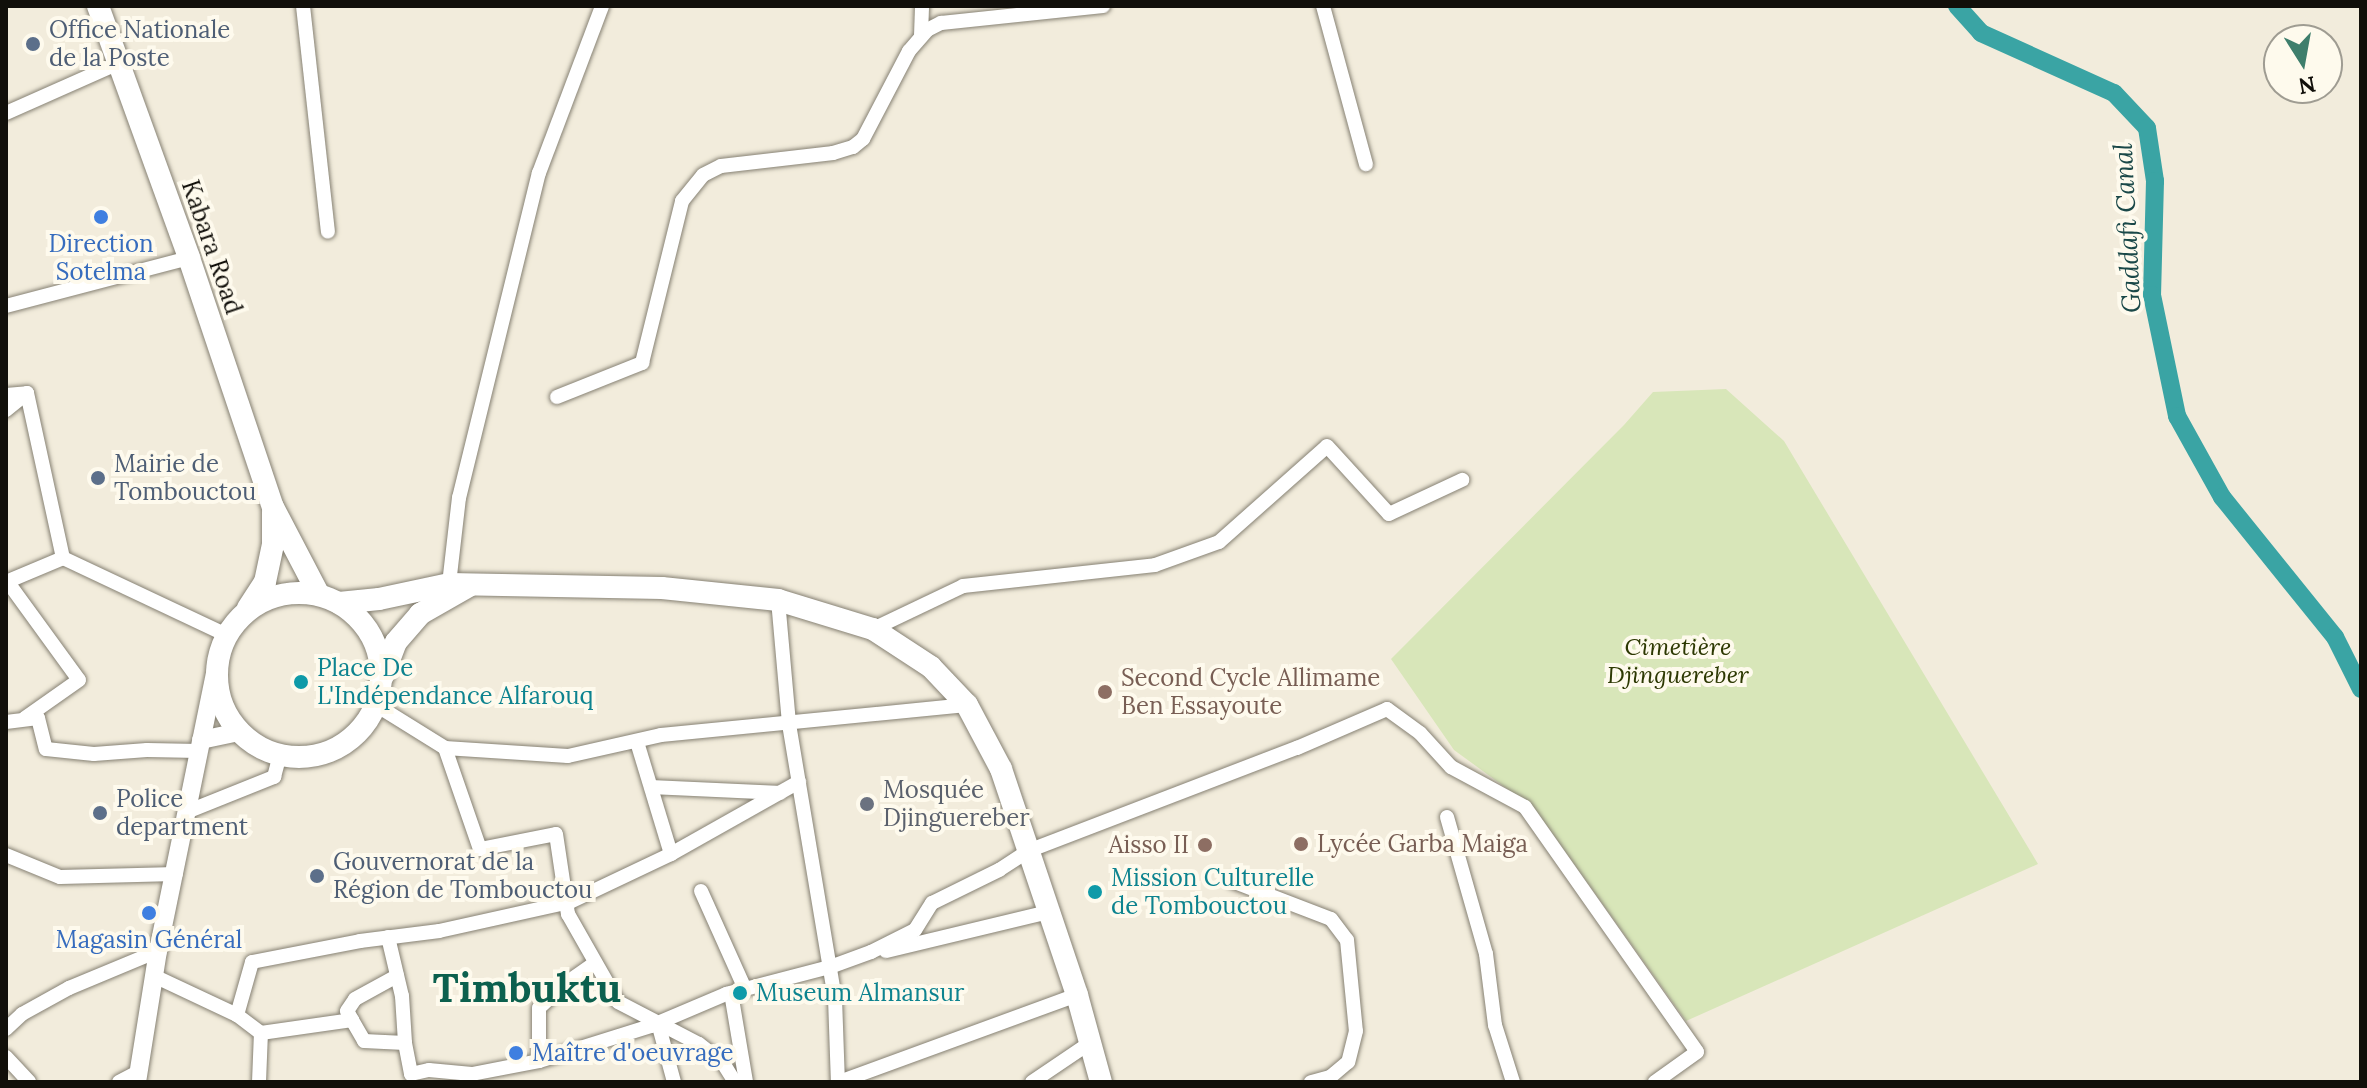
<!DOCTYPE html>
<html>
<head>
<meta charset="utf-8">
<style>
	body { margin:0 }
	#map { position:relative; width:2367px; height:1088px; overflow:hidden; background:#f2ecdc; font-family:Lora,serif }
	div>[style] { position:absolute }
	.green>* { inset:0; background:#d8e6b9 }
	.canal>* { height:18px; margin:-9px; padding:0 9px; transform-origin:9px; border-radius:9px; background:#3aa4a4 }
	.roads { filter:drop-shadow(0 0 2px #868173) drop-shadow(0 0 2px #868173) }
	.minor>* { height:14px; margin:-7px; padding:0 7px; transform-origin:7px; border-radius:7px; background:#fff }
	.tertiary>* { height:18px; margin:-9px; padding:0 9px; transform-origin:9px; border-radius:9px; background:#fff }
	.primary>* { height:22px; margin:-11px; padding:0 11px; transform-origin:11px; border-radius:11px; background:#fff }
	.primary>.ring { margin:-11px; padding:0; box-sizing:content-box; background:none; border:22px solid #fff; border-radius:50% }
	.dots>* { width:22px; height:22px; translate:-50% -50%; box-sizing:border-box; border:4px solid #fefaed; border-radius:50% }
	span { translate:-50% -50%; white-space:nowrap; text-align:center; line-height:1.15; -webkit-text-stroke:8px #fefaed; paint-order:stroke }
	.service-label { font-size:24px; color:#4e5e75 }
	.left { translate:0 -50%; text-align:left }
	.shop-label { font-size:24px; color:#366cbe }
	.street-label { font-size:24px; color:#110f0a }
	.park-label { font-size:24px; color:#2c3802; font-style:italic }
	.culture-label { font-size:24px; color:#0d838f }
	.education-label { font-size:24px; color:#785e54 }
	.right { translate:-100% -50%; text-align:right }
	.worship-label { font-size:24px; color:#5b616d }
	.water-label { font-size:26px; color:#1a4848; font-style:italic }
	.town-label { font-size:40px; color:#0c604e; font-weight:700 }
	.frame { position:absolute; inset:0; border:8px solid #110f0a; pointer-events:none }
	.north { position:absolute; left:2263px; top:24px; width:80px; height:80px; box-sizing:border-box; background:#fefaed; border:2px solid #9f9c92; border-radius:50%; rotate:169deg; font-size:22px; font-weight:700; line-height:32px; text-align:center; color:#110f0a }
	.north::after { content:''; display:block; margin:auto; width:28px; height:36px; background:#3e7e6c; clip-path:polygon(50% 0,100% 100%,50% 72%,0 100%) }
</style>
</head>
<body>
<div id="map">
	<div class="green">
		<i style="clip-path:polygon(1726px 389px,1784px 441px,2038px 864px,1686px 1021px,1535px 809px,1454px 750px,1391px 659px,1624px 425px,1653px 392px)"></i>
	</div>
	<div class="canal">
		<i style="left:1957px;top:6px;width:36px;rotate:48deg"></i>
		<i style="left:1981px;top:33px;width:146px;rotate:24.3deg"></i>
		<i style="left:2114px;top:93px;width:48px;rotate:46.7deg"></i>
		<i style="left:2147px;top:128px;width:54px;rotate:81.4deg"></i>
		<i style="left:2155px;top:181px;width:114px;rotate:91.5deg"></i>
		<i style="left:2152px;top:295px;width:124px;rotate:78.3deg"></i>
		<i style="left:2177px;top:416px;width:93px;rotate:60.9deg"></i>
		<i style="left:2222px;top:497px;width:180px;rotate:51.1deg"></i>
		<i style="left:2335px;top:637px;width:58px;rotate:63.4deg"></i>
	</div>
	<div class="roads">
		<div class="minor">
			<i style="left:303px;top:6px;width:227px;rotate:83.7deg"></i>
			<i style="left:1323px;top:6px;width:164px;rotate:74.8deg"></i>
			<i style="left:921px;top:36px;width:30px;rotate:-88deg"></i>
			<i style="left:6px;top:113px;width:124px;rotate:-23.9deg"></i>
			<i style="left:6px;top:306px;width:189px;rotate:-14.7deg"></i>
			<i style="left:6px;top:395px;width:21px;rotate:-5deg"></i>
			<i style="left:27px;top:393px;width:169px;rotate:77.7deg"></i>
			<i style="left:557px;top:397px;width:92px;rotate:-21.8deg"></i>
			<i style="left:642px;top:363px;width:167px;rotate:-76.1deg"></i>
			<i style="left:682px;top:201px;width:33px;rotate:-51deg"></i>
			<i style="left:703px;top:175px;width:20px;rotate:-27deg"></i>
			<i style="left:721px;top:166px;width:113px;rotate:-6.6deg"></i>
			<i style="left:833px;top:153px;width:21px;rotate:-17deg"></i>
			<i style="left:853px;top:147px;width:13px;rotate:-39deg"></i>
			<i style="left:863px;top:139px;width:99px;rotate:-62.4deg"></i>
			<i style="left:909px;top:51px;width:28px;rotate:-49deg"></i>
			<i style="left:927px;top:30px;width:16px;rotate:-27deg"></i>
			<i style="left:941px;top:23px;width:163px;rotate:-6deg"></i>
			<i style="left:6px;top:410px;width:27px;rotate:-39deg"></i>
			<i style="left:7px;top:581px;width:122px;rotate:54deg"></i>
			<i style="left:79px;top:680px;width:66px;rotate:144.9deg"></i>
			<i style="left:6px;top:582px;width:62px;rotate:-22.8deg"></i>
			<i style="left:63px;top:558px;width:181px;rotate:25.2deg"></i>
			<i style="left:449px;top:584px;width:87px;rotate:-83.4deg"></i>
			<i style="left:459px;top:498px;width:335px;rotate:-76.2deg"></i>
			<i style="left:539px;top:173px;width:178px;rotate:-69.3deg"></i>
			<i style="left:778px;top:600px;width:124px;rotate:84.9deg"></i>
			<i style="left:789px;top:724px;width:278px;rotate:80.5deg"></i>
			<i style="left:835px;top:998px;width:84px;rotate:88deg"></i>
			<i style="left:873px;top:629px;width:100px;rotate:-25.5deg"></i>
			<i style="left:963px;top:586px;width:193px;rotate:-6.2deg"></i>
			<i style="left:1155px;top:565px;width:68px;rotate:-19.8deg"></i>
			<i style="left:1219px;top:542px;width:144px;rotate:-41.6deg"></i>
			<i style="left:1327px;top:446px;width:92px;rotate:47.6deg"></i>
			<i style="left:1389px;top:514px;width:81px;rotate:-25deg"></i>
			<i style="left:376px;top:705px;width:81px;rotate:31.9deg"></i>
			<i style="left:445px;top:748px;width:123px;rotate:3.7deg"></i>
			<i style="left:568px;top:756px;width:95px;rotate:-12.7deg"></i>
			<i style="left:661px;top:735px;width:307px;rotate:-5.6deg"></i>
			<i style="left:6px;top:722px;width:32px;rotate:-7deg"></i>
			<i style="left:38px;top:718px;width:32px;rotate:76deg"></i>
			<i style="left:46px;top:749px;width:48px;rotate:5.9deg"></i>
			<i style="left:94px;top:754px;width:53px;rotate:-4.3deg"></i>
			<i style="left:147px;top:750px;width:52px;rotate:1.1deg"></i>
			<i style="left:637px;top:742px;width:117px;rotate:73.1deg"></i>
			<i style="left:445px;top:748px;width:107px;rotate:70.9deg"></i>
			<i style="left:480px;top:849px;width:77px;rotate:-11.2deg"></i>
			<i style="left:556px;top:834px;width:81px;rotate:81.5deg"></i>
			<i style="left:568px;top:914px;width:101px;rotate:60.4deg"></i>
			<i style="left:618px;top:1002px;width:91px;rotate:27.4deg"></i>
			<i style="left:699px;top:1044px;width:31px;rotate:38deg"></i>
			<i style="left:723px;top:1063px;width:22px;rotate:58deg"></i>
			<i style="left:652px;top:787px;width:128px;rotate:2.7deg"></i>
			<i style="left:189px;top:811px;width:92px;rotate:-21.8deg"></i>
			<i style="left:274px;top:777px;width:23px;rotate:-75deg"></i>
			<i style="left:1447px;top:817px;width:142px;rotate:74.1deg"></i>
			<i style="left:1486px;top:954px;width:72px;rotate:82.8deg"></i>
			<i style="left:1495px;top:1025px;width:60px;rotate:72.5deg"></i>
			<i style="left:6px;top:855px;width:58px;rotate:22.2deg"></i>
			<i style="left:60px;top:877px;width:116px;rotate:-1.5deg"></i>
			<i style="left:1232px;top:881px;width:106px;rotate:21deg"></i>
			<i style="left:1331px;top:919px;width:26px;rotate:53deg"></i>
			<i style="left:1347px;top:940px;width:91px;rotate:84.4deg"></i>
			<i style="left:1356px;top:1031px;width:32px;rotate:104deg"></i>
			<i style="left:1348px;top:1062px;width:23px;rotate:140deg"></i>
			<i style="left:1330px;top:1077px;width:20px;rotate:165deg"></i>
			<i style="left:701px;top:891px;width:107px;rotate:65.8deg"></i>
			<i style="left:388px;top:937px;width:61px;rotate:76.7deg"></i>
			<i style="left:402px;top:996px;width:47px;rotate:86.3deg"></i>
			<i style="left:886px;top:951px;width:168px;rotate:-13.5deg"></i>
			<i style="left:154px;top:976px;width:92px;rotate:25.2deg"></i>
			<i style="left:237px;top:1015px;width:30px;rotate:37deg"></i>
			<i style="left:261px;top:1033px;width:92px;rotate:-8.1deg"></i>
			<i style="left:352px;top:1020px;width:24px;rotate:60deg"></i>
			<i style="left:364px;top:1041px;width:41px;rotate:2.8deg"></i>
			<i style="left:405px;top:1043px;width:32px;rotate:79deg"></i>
			<i style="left:411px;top:1074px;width:18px;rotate:-13deg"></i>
			<i style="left:429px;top:1070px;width:43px;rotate:5.3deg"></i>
			<i style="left:472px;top:1074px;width:68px;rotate:-11deg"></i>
			<i style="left:539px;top:1061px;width:117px;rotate:-17.4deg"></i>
			<i style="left:651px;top:1026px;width:82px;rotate:-23.1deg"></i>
			<i style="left:726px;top:994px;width:107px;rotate:-14.6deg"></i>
			<i style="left:830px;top:967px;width:44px;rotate:-20.1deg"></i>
			<i style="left:871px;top:952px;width:49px;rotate:-26.6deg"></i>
			<i style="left:915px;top:930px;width:32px;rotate:-58deg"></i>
			<i style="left:932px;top:903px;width:75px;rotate:-26.2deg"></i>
			<i style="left:999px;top:870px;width:35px;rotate:-33deg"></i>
			<i style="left:1028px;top:851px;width:288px;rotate:-21deg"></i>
			<i style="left:1297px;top:748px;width:98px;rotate:-23.4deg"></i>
			<i style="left:1387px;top:709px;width:41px;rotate:36deg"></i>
			<i style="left:1420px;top:733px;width:46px;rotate:47.6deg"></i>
			<i style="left:1451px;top:767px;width:84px;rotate:28.4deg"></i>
			<i style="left:1525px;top:807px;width:299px;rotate:54.9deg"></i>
			<i style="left:1697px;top:1052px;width:52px;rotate:144.5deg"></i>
			<i style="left:731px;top:993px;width:90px;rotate:80.4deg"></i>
			<i style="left:237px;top:1015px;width:55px;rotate:-74.2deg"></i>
			<i style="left:252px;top:962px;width:110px;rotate:-11deg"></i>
			<i style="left:360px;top:941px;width:80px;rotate:-7.2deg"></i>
			<i style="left:439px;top:931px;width:134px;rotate:-12.5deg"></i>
			<i style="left:570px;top:902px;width:112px;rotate:-25.4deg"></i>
			<i style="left:671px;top:854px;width:147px;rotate:-29.4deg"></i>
			<i style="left:352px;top:1020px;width:10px;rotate:-119deg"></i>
			<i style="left:347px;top:1011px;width:14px;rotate:-56deg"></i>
			<i style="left:355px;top:999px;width:48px;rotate:-28.7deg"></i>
			<i style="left:658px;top:1023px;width:61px;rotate:74.8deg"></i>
			<i style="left:6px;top:1029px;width:22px;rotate:-43deg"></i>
			<i style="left:22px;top:1014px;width:54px;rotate:-29deg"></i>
			<i style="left:69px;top:988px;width:96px;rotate:-22.6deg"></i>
			<i style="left:6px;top:1057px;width:34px;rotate:47deg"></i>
			<i style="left:539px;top:1061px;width:53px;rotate:-90deg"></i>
			<i style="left:539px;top:1008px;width:35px;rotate:-43deg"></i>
			<i style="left:565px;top:984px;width:37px;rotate:-35deg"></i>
			<i style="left:119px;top:1082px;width:19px;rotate:-28deg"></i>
			<i style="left:259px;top:1082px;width:49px;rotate:-87.7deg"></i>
			<i style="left:839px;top:1082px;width:253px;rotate:-20.1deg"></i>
			<i style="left:1032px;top:1082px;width:71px;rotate:-34.1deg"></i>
		</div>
		<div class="tertiary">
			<i style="left:201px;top:740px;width:40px;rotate:-12deg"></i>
			<i style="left:137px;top:1082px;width:133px;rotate:-80.9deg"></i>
			<i style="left:158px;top:951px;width:293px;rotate:-78.4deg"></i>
		</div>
		<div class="primary">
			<i style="left:98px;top:6px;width:268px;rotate:70.1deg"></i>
			<i style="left:189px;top:258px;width:263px;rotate:71.4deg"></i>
			<i style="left:273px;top:507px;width:99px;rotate:62.4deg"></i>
			<i class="ring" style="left:217px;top:593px;width:142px;height:142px"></i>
			<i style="left:339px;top:603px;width:40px;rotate:-5.7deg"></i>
			<i style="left:379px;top:599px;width:72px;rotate:-12.1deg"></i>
			<i style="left:449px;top:584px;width:213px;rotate:1.1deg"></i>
			<i style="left:662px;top:588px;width:117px;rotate:5.9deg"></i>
			<i style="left:778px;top:600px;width:99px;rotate:17deg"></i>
			<i style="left:873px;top:629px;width:69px;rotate:33.2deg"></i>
			<i style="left:931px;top:667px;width:52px;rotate:46.5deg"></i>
			<i style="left:967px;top:705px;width:72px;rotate:62deg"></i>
			<i style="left:1001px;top:769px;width:238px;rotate:71.4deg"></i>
			<i style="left:1077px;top:995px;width:90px;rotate:74.6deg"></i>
			<i style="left:248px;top:608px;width:31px;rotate:-57deg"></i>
			<i style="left:265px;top:582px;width:40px;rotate:-78deg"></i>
			<i style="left:273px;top:543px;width:31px;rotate:-90deg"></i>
			<i style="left:383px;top:676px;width:36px;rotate:-69deg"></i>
			<i style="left:396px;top:642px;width:37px;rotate:-49deg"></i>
			<i style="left:420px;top:614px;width:56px;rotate:-29.7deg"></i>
		</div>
	</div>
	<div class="dots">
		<i style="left:33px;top:44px;background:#5c6f8a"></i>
		<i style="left:101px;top:217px;background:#3f7fe0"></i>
		<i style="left:98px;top:478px;background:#5c6f8a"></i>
		<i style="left:301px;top:682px;background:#0f9aa8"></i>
		<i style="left:1105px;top:692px;background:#8d6e63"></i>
		<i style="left:867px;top:804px;background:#6b7280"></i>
		<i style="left:100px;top:813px;background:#5c6f8a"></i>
		<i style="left:1301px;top:844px;background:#8d6e63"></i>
		<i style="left:1205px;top:845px;background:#8d6e63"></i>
		<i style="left:317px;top:876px;background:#5c6f8a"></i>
		<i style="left:1095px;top:892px;background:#0f9aa8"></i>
		<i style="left:149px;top:913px;background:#3f7fe0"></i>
		<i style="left:740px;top:993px;background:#0f9aa8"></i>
		<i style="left:516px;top:1053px;background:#3f7fe0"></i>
	</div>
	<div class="service-label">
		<span class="left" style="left:49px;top:44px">Office Nationale<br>de la Poste</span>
		<span class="left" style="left:114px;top:478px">Mairie de<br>Tombouctou</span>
		<span class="left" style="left:116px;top:813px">Police<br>department</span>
		<span class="left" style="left:333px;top:876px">Gouvernorat de la<br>Région de Tombouctou</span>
	</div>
	<div class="shop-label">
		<span style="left:101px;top:258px">Direction<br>Sotelma</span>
		<span style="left:149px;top:940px">Magasin Général</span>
		<span class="left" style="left:532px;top:1053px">Maître d'oeuvrage</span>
	</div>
	<div class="street-label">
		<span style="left:212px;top:247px;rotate:71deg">Kabara Road</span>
	</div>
	<div class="park-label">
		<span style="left:1678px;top:661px">Cimetière<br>Djinguereber</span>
	</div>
	<div class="culture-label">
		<span class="left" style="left:317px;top:682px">Place De<br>L'Indépendance Alfarouq</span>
		<span class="left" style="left:1111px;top:892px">Mission Culturelle<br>de Tombouctou</span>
		<span class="left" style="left:756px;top:993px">Museum Almansur</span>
	</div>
	<div class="education-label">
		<span class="left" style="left:1121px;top:692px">Second Cycle Allimame<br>Ben Essayoute</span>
		<span class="left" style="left:1317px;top:844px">Lycée Garba Maiga</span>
		<span class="right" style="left:1189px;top:845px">Aisso II</span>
	</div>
	<div class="worship-label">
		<span class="left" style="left:883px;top:804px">Mosquée<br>Djinguereber</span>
	</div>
	<div class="water-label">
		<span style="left:2127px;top:228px;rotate:-93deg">Gaddafi Canal</span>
	</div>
	<div class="town-label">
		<span style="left:527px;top:988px">Timbuktu</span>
	</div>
	<div class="frame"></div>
	<div class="north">N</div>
</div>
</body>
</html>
